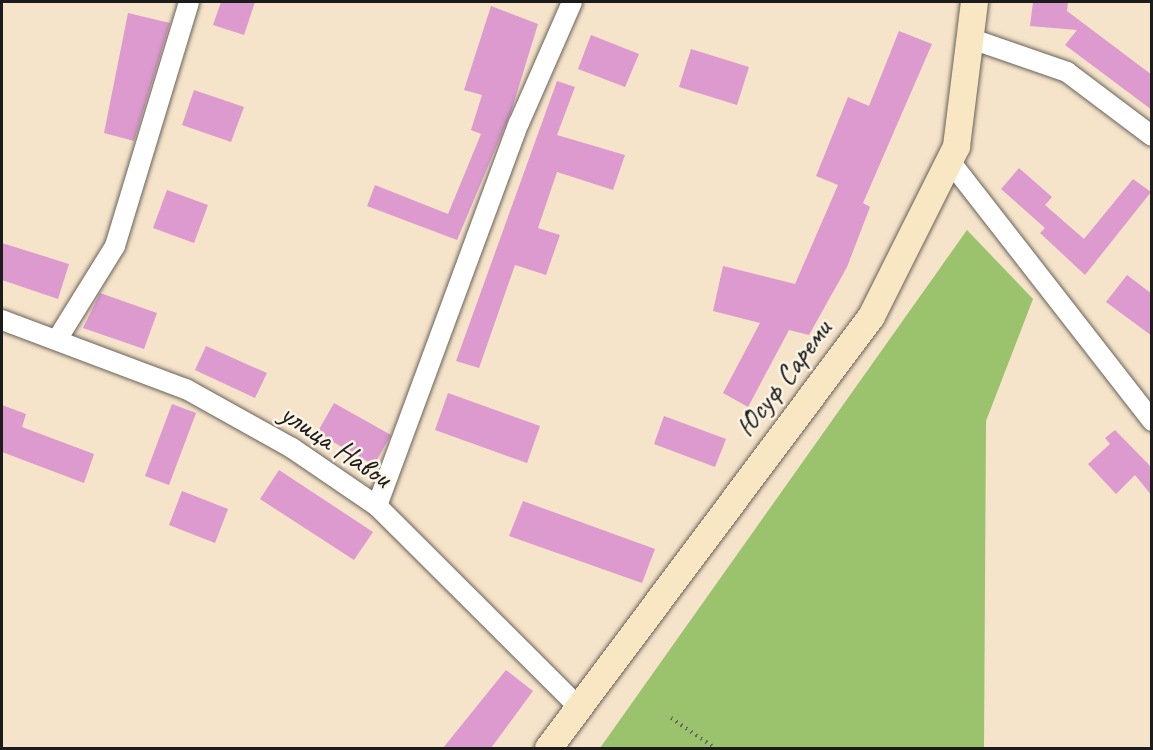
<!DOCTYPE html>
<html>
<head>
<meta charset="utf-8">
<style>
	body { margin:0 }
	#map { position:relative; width:1153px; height:750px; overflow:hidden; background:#f6e4ca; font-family:Caveat,sans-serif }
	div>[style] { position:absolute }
	.green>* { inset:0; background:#9bc26d }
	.building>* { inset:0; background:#dc9acf }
	.path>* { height:4px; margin-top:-2px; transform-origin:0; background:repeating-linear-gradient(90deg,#686259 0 1.5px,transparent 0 6px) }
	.roads { filter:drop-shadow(0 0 2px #686259) drop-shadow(0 0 2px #686259) }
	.minor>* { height:20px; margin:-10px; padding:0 10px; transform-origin:10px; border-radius:10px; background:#fff }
	.secondary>* { height:27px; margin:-13.5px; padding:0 13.5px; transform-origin:13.5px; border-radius:13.5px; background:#f9e7c3 }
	span { translate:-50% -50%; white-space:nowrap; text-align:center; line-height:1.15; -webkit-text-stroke:5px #fcf5e5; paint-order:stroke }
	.street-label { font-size:30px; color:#1c1c1c }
	.frame { position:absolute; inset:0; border:3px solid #1c1c1c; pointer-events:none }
</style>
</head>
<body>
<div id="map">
	<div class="green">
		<i style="clip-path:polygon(967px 230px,1033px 299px,986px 421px,984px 748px,600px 748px)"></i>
	</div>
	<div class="building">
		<i style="clip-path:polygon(221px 2px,255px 2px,244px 35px,213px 25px)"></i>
		<i style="clip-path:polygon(1033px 2px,1068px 2px,1067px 11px,1152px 75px,1152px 110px,1065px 45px,1077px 30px,1030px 26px)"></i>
		<i style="clip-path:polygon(491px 6px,538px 24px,511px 112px,457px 240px,367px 206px,375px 185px,448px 214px,481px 134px,471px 130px,482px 95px,464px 90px)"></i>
		<i style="clip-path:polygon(128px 13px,170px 23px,134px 141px,104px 133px)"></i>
		<i style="clip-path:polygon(899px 31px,932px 44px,863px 203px,870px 207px,847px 267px,809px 335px,789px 330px,748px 407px,723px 393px,760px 323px,713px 311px,723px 266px,795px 284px,838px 185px,816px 176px,848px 97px,869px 106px)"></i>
		<i style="clip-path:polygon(591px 35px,639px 54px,625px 87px,578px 69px)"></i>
		<i style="clip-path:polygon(691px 49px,749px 67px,737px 105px,679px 87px)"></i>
		<i style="clip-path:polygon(557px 81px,575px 87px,557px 135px,625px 155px,613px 190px,557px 172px,538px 228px,560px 235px,546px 275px,515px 265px,479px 368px,456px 361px)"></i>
		<i style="clip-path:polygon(194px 90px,244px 107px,231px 142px,182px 125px)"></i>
		<i style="clip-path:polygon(1019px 168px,1052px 197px,1045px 205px,1084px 239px,1133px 179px,1151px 192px,1085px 275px,1040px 233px,1045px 228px,1001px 189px)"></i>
		<i style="clip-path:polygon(167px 190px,208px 205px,194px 243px,153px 228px)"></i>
		<i style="clip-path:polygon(2px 243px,69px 264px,58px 299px,2px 280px)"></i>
		<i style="clip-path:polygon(1127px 275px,1152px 294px,1152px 336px,1106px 302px)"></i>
		<i style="clip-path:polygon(100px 293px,157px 313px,144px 349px,83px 328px)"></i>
		<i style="clip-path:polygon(206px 346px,267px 373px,255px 398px,195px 370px)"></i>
		<i style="clip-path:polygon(448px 393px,540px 426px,527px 463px,435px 430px)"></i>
		<i style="clip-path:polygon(334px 403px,391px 435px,374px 465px,317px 433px)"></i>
		<i style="clip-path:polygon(172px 404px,196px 413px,169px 485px,145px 476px)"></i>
		<i style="clip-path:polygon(2px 405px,26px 414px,22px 427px,94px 454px,84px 483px,2px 452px)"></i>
		<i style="clip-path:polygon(664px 416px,726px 439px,715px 467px,654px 444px)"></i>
		<i style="clip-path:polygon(1115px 430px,1152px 468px,1152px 496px,1135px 475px,1116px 494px,1088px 464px,1110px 444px,1105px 438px)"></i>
		<i style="clip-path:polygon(279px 470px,373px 532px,354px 560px,260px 499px)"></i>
		<i style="clip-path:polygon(182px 491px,228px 509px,215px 543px,169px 525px)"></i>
		<i style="clip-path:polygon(523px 501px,655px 549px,642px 583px,509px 536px)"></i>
		<i style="clip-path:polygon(506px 670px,533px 691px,491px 748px,443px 748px)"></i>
	</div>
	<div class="path">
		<i style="left:671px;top:718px;width:53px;rotate:34.3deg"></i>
	</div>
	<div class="roads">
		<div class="minor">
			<i style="left:969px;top:38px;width:104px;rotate:19.1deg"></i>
			<i style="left:1067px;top:72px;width:106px;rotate:37deg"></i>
			<i style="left:949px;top:160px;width:331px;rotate:52.1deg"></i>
			<i style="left:2px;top:320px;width:197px;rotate:20.6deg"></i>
			<i style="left:186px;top:389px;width:121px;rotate:29.1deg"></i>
			<i style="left:292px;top:448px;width:103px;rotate:34.3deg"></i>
			<i style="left:377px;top:506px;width:285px;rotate:44.9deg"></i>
			<i style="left:58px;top:338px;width:108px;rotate:-58.2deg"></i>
			<i style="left:115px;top:246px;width:255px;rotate:-73.1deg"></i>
			<i style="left:377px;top:506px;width:408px;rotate:-69.7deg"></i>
			<i style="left:519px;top:123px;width:132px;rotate:-66.3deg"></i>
		</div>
		<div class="secondary">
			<i style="left:548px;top:748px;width:539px;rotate:-53.22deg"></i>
			<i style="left:871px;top:316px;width:190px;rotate:-63.4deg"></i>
			<i style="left:956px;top:146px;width:145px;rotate:-82.9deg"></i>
		</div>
	</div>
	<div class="street-label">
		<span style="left:783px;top:378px;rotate:-53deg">Юсуф Сареми</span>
		<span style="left:336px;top:445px;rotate:34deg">улица Навои</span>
	</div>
	<div class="frame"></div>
</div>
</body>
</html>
